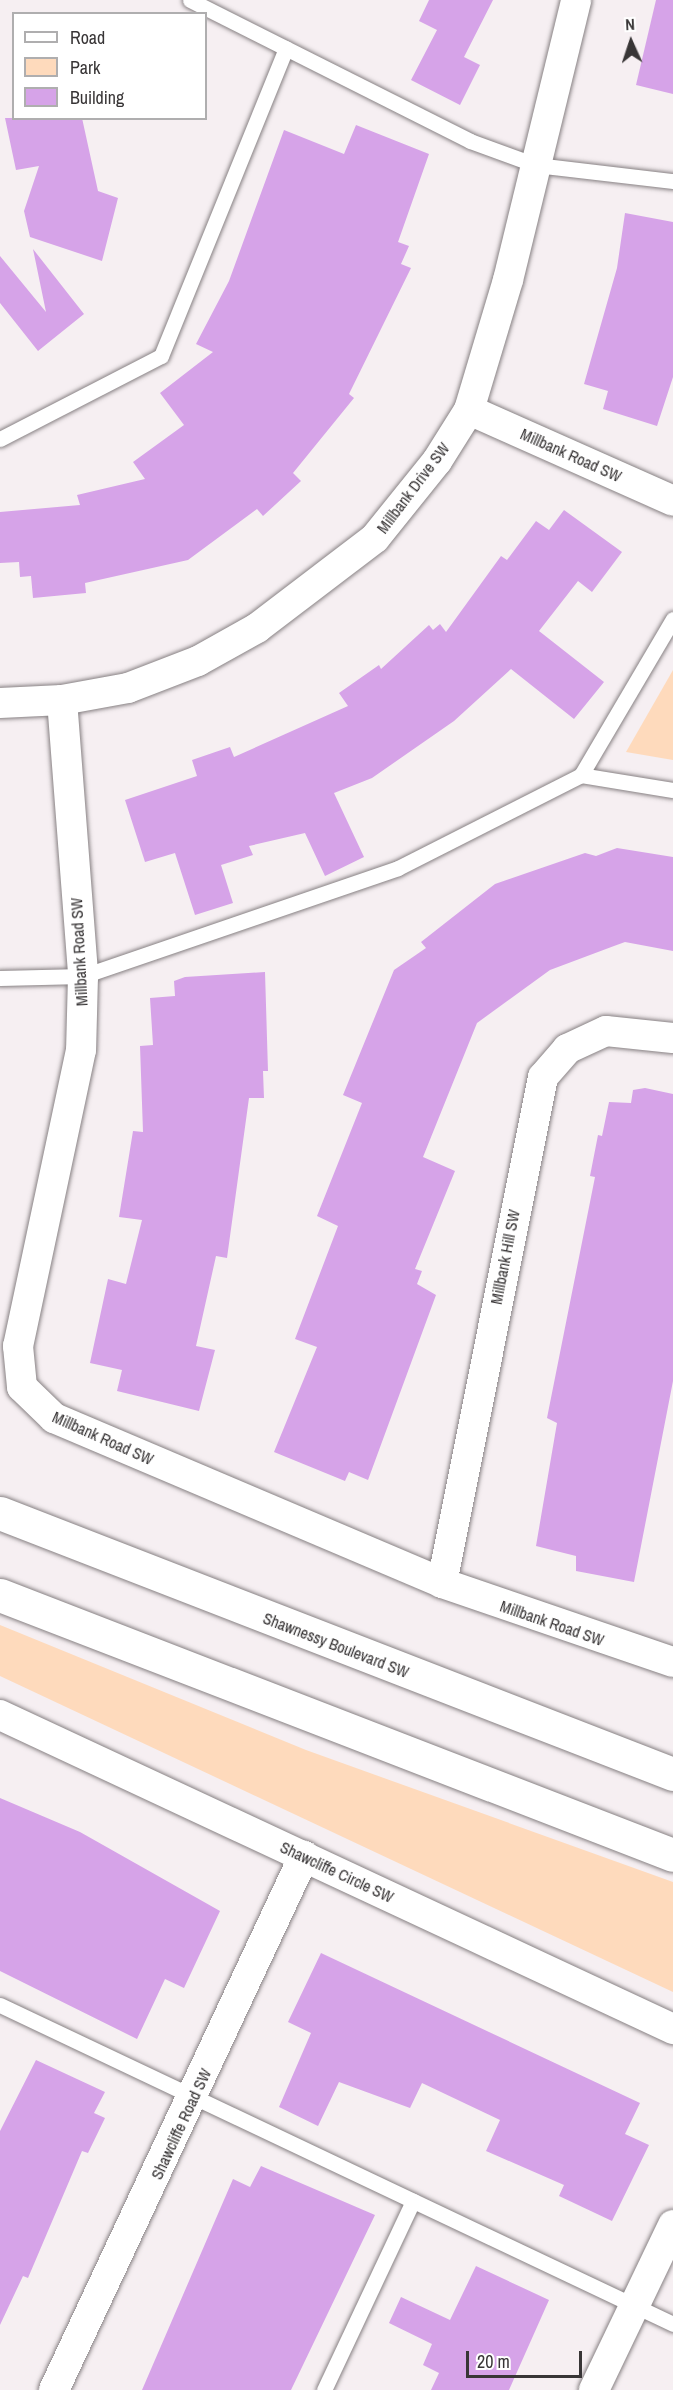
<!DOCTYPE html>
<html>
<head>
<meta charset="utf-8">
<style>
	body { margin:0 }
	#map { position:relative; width:673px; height:2390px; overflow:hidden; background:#f6eff2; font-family:"Archivo Narrow",sans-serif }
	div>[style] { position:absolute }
	.green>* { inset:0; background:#fedabc }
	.building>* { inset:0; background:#d6a3e8 }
	.roads { filter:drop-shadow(0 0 2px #878183) drop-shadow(0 0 2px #878183) }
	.lane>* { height:15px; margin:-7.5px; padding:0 7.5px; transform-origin:7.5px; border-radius:7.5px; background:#fff }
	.street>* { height:30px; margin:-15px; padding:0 15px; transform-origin:15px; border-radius:15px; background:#fff }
	.secondary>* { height:33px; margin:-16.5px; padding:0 16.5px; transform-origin:16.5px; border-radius:16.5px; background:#fff }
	span { translate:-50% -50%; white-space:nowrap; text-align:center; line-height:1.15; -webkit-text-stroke:5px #fff; paint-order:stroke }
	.street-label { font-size:16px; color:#383536 }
	.legend { position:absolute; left:12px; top:12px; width:195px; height:108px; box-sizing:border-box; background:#fff; border:2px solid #afaeaf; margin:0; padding:8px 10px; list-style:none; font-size:18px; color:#383536 }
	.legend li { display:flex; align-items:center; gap:12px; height:30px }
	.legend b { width:30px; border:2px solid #afaeaf }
	.north { position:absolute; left:601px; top:12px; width:60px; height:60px; -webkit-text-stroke:4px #fff; paint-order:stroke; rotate:357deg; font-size:16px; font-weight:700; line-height:24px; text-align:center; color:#383536 }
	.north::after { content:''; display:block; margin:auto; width:21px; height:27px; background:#383536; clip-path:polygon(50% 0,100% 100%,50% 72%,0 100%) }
	.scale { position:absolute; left:466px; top:2351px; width:116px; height:27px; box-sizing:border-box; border:3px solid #383536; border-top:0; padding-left:8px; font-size:18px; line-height:21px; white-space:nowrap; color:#383536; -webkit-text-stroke:4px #fff; paint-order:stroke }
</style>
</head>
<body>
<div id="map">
	<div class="green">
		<i style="clip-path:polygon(673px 670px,673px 760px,626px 752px)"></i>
		<i style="clip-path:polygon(0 1625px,306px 1750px,673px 1882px,673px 1992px,0 1676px)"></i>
	</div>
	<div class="building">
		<i style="clip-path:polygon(429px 0,493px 0,464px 57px,480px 65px,460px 105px,411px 80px,437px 30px,419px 21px)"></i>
		<i style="clip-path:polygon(656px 0,673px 0,673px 94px,636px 85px)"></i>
		<i style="clip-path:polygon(5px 118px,82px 118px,98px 191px,118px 198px,102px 261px,30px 237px,24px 211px,39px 166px,16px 170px)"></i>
		<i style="clip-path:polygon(356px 125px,429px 154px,398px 242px,409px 246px,401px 264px,411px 268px,349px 394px,354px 398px,293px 473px,301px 481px,263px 516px,257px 509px,188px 560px,85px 583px,86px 593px,33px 598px,31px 576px,20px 577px,19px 562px,0 563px,0 512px,80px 505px,77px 495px,145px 479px,133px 462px,184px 425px,160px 393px,213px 352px,196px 344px,229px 281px,284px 130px,344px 154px)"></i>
		<i style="clip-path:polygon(625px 213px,673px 222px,673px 377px,657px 426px,603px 409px,608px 391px,584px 384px,617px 268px)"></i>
		<i style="clip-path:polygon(33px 249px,84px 314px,38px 351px,0 303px,0 256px,46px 312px)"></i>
		<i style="clip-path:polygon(564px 510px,622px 552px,592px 592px,578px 581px,539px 631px,604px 682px,574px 719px,511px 669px,454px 721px,372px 778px,334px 793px,364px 857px,325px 876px,305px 833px,249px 846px,253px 855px,221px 865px,233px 903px,195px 915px,175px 853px,145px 862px,125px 800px,197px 776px,192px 760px,230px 747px,234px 757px,348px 706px,339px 693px,379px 665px,381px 669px,429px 625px,433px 630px,440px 624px,446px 632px,501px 556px,507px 560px,536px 521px,549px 530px)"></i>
		<i style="clip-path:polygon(617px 848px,673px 857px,673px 951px,625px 942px,614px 946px,550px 970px,477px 1023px,423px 1157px,455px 1171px,415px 1269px,422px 1271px,417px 1284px,436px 1295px,368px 1480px,349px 1472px,345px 1481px,274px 1452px,317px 1347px,295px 1339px,338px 1226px,317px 1216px,362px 1103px,343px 1095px,394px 970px,426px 948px,421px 942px,495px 884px,585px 853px,596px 856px)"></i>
		<i style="clip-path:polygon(265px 972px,268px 1071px,263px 1071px,264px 1098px,249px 1098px,227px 1258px,216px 1256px,196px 1346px,215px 1350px,199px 1411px,117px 1391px,122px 1370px,90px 1363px,108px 1279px,126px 1284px,142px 1220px,119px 1217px,133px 1131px,143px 1132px,140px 1046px,153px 1045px,150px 998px,175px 996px,174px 981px,185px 977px)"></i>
		<i style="clip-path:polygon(645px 1088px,673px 1094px,673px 1381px,634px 1582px,576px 1571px,576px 1556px,536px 1546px,557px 1423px,547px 1418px,595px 1177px,590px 1176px,598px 1135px,602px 1136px,609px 1102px,631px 1103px,633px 1090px)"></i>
		<i style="clip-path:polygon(0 1798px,80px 1832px,220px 1911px,184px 1988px,165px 1979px,137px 2039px,0 1971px)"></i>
		<i style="clip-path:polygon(321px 1953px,640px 2103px,625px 2134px,649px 2145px,612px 2221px,559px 2196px,564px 2185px,486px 2151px,500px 2120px,422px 2083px,410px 2108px,339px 2082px,318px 2126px,279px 2107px,311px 2033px,288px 2022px)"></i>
		<i style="clip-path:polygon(36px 2060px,105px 2092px,94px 2113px,105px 2118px,88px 2153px,82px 2151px,28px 2278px,23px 2276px,0 2325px,0 2131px)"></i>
		<i style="clip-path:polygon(261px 2166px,375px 2215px,291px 2390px,142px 2390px,233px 2179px,250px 2187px)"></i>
		<i style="clip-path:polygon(476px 2266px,549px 2300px,509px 2390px,431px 2390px,439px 2373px,423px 2365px,432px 2344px,389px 2323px,401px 2297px,450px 2320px)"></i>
	</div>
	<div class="roads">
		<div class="lane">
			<i style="left:190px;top:0;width:313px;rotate:26.7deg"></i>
			<i style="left:470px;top:141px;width:70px;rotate:20deg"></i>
			<i style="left:536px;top:165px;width:138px;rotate:6.7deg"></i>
			<i style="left:0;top:439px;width:181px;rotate:-27.3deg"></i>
			<i style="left:161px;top:356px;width:332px;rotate:-67.9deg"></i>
			<i style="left:581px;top:775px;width:93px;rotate:9.3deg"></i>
			<i style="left:0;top:978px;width:83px;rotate:-1.4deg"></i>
			<i style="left:83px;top:976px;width:333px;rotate:-18.9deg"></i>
			<i style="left:398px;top:868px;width:205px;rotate:-26.9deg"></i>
			<i style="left:581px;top:775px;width:181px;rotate:-59.5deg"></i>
			<i style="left:0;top:2005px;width:745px;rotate:25.36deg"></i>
			<i style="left:324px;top:2390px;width:209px;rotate:-64.8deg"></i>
		</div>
		<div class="street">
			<i style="left:469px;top:410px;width:223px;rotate:24deg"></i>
			<i style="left:62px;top:700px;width:277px;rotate:85.6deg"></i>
			<i style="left:83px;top:976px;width:74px;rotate:91.5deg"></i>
			<i style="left:81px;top:1050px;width:303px;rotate:102deg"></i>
			<i style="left:18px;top:1346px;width:41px;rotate:84.4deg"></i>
			<i style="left:22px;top:1387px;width:45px;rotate:44.1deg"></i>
			<i style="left:54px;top:1418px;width:422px;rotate:23deg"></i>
			<i style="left:442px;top:1583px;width:244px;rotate:18.9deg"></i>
			<i style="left:0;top:703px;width:62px;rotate:-2.8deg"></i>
			<i style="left:62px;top:700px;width:67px;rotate:-10.3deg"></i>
			<i style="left:128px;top:688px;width:75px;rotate:-21.1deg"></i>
			<i style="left:198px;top:661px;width:68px;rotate:-29.2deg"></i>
			<i style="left:257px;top:628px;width:148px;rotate:-37.3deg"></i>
			<i style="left:375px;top:538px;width:99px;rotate:-51.2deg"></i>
			<i style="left:437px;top:461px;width:60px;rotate:-57.9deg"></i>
			<i style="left:469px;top:410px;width:136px;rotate:-73.3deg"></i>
			<i style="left:508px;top:280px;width:288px;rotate:-76.3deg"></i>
			<i style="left:442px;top:1583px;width:516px;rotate:-78.71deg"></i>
			<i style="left:543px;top:1077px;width:37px;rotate:-49deg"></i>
			<i style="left:567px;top:1049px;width:43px;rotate:-24.8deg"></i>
			<i style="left:606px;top:1031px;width:67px;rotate:6deg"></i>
			<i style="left:0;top:1715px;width:743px;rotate:25.01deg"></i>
			<i style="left:54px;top:2390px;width:590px;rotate:-64.91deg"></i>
			<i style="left:594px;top:2390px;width:183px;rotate:-64.4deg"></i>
		</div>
		<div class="secondary">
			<i style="left:0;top:1513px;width:722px;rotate:21.2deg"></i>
			<i style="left:0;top:1595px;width:721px;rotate:21.12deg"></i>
		</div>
	</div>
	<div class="street-label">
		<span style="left:571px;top:455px;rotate:24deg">Millbank Road SW</span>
		<span style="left:413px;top:488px;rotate:-53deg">Millbank Drive SW</span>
		<span style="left:79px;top:952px;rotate:-93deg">Millbank Road SW</span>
		<span style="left:505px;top:1257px;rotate:-79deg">Millbank Hill SW</span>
		<span style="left:103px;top:1438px;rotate:24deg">Millbank Road SW</span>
		<span style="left:552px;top:1623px;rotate:19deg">Millbank Road SW</span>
		<span style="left:336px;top:1645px;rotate:21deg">Shawnessy Boulevard SW</span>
		<span style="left:337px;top:1872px;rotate:25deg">Shawcliffe Circle SW</span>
		<span style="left:181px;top:2124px;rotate:-65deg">Shawcliffe Road SW</span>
	</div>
	<ul class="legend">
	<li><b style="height:8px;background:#fff"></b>Road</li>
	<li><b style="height:16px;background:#fedabc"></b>Park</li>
	<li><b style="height:16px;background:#d6a3e8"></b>Building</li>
	</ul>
	<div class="north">N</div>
	<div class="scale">20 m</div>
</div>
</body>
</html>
